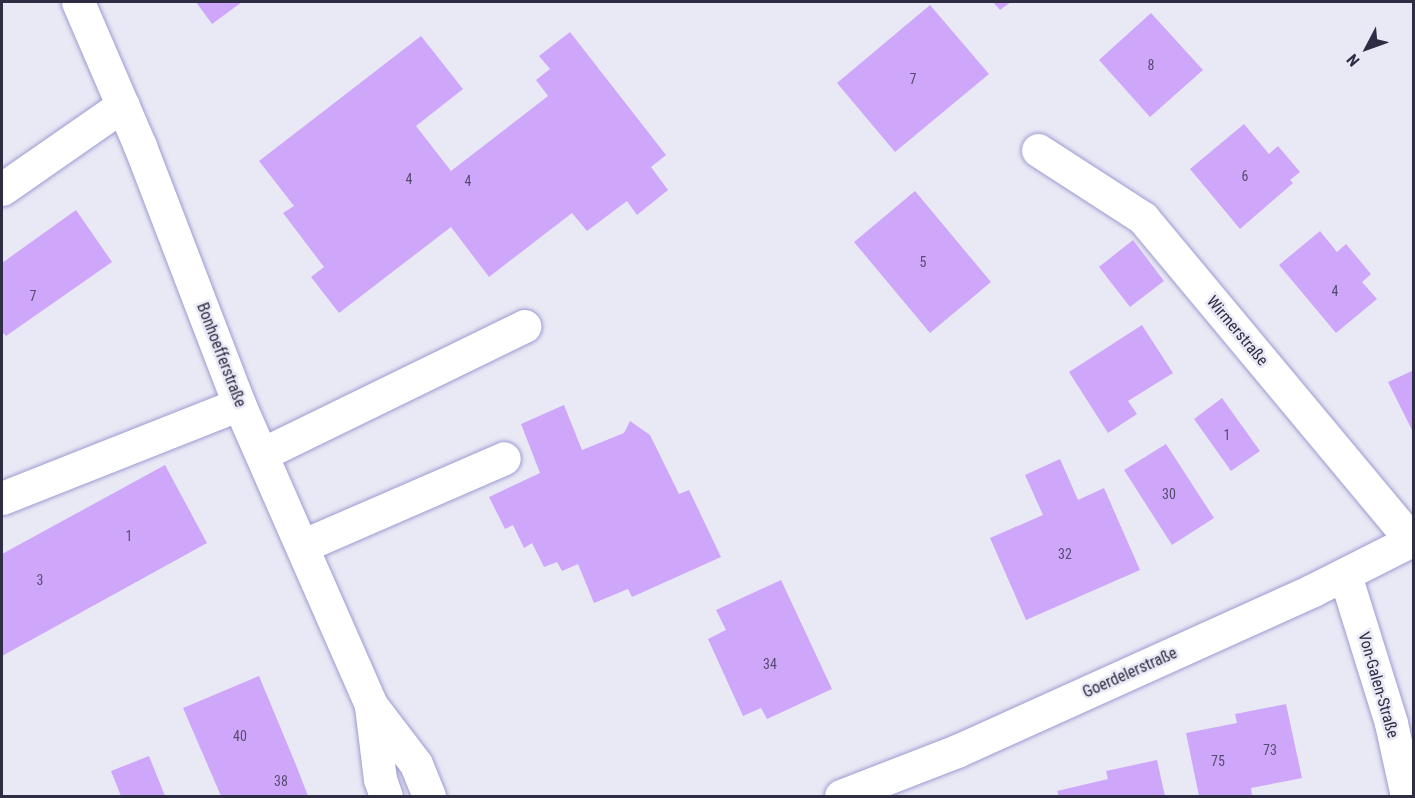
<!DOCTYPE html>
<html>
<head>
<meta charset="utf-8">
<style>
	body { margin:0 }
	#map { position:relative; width:1415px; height:798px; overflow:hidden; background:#e9e9f5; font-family:"Roboto Condensed",sans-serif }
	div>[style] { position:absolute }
	.building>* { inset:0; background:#cfa7fa }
	.roads { filter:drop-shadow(0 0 2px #9d9bd1) drop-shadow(0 0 2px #9d9bd1) }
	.minor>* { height:33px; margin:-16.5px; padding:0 16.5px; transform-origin:16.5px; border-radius:16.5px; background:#fff }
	span { translate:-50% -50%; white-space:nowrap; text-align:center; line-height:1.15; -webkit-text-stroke:5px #e9e9f5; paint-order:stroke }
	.number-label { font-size:14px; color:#564c71 }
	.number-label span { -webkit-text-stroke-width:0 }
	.street-label { font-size:16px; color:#2e2d43 }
	.frame { position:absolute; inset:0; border:3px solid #2e2d43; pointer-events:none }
	.north { position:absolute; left:1337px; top:18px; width:60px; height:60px; -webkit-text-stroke:4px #e9e9f5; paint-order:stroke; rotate:229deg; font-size:16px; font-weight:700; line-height:24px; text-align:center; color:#2e2d43 }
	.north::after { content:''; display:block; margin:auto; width:21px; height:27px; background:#2e2d43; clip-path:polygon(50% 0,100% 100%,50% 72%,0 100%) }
</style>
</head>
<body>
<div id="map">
	<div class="building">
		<i style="clip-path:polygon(196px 2px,242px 2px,212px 24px)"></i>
		<i style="clip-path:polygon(993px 2px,1011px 2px,1000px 10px)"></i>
		<i style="clip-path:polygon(930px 5px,989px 74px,895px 152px,837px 83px)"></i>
		<i style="clip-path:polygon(1151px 13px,1203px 70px,1150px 117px,1099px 60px)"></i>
		<i style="clip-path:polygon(570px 32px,666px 155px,651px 167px,668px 190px,637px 215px,627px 201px,587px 231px,572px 213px,489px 277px,451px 227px,339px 313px,311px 277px,324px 267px,283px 213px,294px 206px,259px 161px,421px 36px,463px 89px,416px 126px,451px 171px,548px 96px,536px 80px,550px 69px,539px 56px)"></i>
		<i style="clip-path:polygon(1244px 124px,1269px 154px,1278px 146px,1300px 172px,1290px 180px,1293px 183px,1240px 229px,1190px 169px)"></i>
		<i style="clip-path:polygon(915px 191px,991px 282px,930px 333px,854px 242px)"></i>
		<i style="clip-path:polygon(76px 210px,112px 262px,6px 336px,2px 332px,2px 263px)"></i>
		<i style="clip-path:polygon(1320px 231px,1337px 252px,1346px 244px,1371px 274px,1362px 282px,1377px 299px,1336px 333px,1279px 265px)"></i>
		<i style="clip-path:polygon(1133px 240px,1164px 281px,1130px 307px,1099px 267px)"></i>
		<i style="clip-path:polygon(1142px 325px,1173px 373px,1128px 401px,1137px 414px,1108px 433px,1069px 372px)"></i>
		<i style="clip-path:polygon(1414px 370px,1414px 434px,1388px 382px)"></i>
		<i style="clip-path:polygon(1222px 398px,1260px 451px,1231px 471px,1194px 419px)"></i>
		<i style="clip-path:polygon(564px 405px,582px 450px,624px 433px,630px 421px,650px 435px,679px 494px,689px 490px,721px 557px,632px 597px,628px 589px,594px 603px,578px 564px,562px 571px,557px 562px,544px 567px,532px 543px,524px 548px,513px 525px,505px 529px,489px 497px,540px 473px,521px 424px)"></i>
		<i style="clip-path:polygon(1166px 444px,1214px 518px,1172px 545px,1124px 470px)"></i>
		<i style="clip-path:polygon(1060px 459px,1078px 500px,1104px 488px,1140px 570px,1026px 620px,990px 538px,1043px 515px,1025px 475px)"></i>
		<i style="clip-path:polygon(165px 465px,207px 543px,2px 656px,2px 554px)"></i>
		<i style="clip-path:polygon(781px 580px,832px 689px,767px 719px,761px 708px,743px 716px,708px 639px,726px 630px,716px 610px)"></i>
		<i style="clip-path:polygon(259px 676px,296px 765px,308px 796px,221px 796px,183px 708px)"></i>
		<i style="clip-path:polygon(1286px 704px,1302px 778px,1251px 788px,1252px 796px,1199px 796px,1186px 733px,1237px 723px,1235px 714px)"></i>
		<i style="clip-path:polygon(149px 756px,165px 796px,121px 796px,111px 771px)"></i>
		<i style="clip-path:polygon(1157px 760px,1165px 796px,1059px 796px,1057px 791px,1108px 779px,1106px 771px)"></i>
	</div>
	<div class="roads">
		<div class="minor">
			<i style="left:78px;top:2px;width:157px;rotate:66.7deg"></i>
			<i style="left:140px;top:146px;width:276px;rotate:69deg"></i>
			<i style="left:239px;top:404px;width:329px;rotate:66.3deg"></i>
			<i style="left:371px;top:705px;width:74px;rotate:52.7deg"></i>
			<i style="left:416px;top:764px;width:35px;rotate:68deg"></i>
			<i style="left:1038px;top:150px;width:125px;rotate:32.9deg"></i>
			<i style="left:1143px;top:218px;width:419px;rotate:50.2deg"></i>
			<i style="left:2px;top:189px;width:147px;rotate:-34.8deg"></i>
			<i style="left:262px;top:454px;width:292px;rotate:-26deg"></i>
			<i style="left:2px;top:498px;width:255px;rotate:-21.6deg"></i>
			<i style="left:302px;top:546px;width:220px;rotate:-23.5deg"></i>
			<i style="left:1345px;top:575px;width:155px;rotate:72.7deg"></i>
			<i style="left:1391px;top:723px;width:75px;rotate:77.6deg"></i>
			<i style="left:371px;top:706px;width:74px;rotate:83deg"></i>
			<i style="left:380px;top:779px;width:18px;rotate:71deg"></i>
			<i style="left:841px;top:796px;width:124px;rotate:-21.2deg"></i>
			<i style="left:957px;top:751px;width:391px;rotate:-24.3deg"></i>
			<i style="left:1313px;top:590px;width:113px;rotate:-26.8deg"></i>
		</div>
	</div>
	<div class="number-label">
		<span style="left:1151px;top:65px">8</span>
		<span style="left:913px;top:79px">7</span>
		<span style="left:1245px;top:176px">6</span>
		<span style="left:409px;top:179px">4</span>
		<span style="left:468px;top:181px">4</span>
		<span style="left:923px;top:262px">5</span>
		<span style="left:1335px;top:291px">4</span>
		<span style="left:33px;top:296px">7</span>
		<span style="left:1227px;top:435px">1</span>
		<span style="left:1169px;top:494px">30</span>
		<span style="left:129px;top:536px">1</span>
		<span style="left:1065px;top:554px">32</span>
		<span style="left:40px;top:580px">3</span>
		<span style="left:770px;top:664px">34</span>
		<span style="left:240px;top:736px">40</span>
		<span style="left:1270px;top:750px">73</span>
		<span style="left:1218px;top:761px">75</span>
		<span style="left:281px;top:781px">38</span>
	</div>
	<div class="street-label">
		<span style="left:1237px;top:331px;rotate:50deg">Wirmerstraße</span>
		<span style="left:221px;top:355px;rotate:69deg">Bonhoefferstraße</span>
		<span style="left:1130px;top:673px;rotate:-24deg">Goerdelerstraße</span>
		<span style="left:1378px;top:685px;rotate:74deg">Von-Galen-Straße</span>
	</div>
	<div class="frame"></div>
	<div class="north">N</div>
</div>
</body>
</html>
